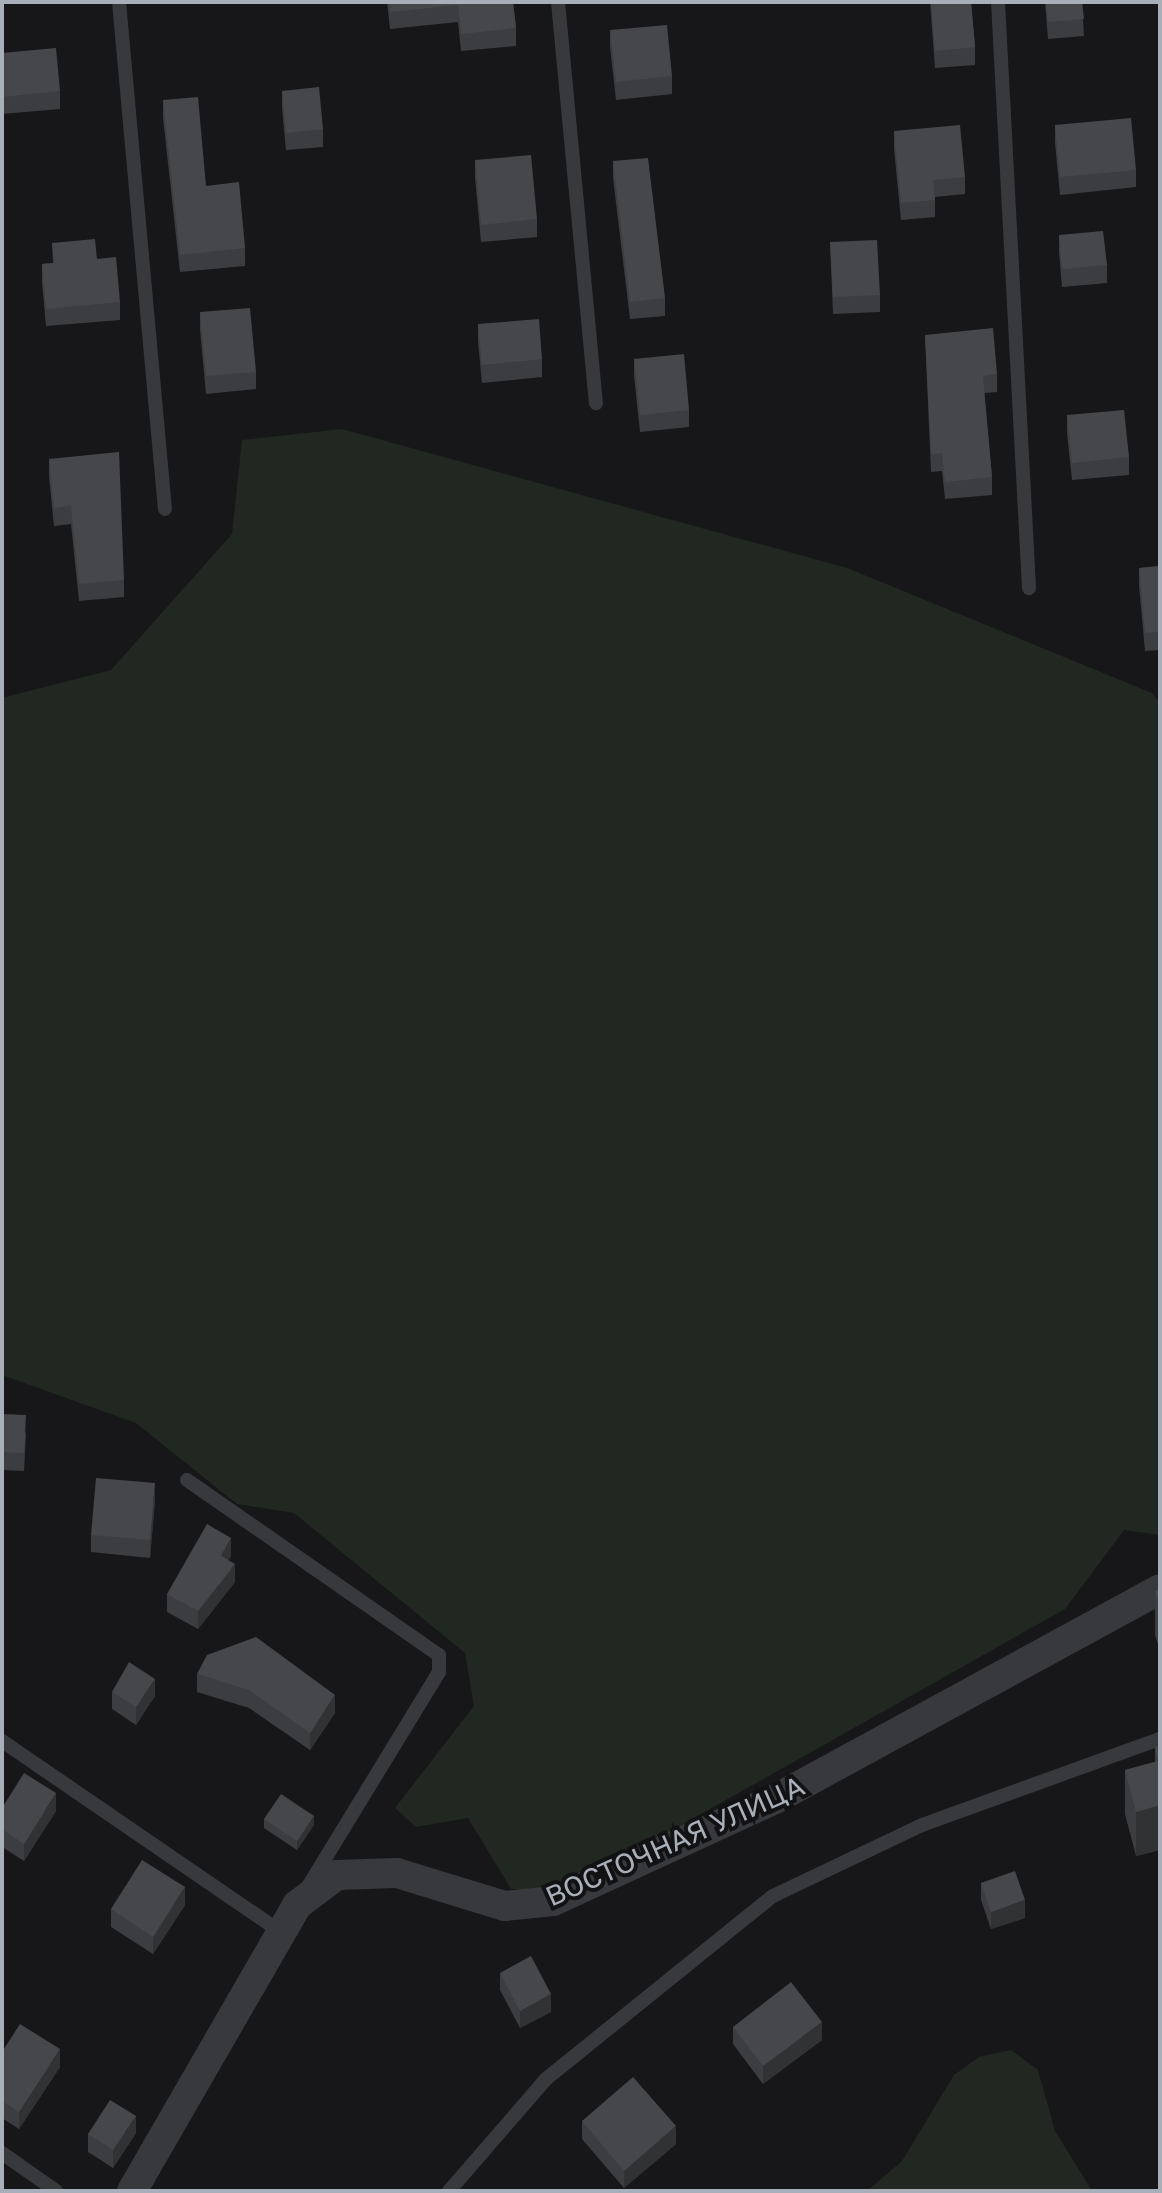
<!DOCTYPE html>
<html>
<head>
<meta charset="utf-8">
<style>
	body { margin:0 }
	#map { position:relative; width:1162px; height:2193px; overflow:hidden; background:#171719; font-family:"Golos Text",sans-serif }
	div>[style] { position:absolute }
	.green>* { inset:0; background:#212821 }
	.service>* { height:14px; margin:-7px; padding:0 7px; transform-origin:7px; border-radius:7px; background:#38393d }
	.minor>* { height:30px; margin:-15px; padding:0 15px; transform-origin:15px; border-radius:15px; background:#38393d }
	.wall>* { inset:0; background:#3c3d40 }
	.shaded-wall>* { inset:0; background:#313234 }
	.building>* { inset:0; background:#46474b }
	span { translate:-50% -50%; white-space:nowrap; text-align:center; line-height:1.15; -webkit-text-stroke:8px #121214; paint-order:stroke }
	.street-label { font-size:28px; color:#a9afb8 }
	.frame { position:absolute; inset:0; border:4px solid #a9afb8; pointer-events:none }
</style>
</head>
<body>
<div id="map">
	<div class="green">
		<i style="clip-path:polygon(342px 429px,847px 568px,1152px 693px,1160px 704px,1160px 1535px,1124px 1530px,1065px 1609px,566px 1890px,511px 1889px,468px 1818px,416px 1827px,395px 1808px,474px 1706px,465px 1653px,294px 1513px,237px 1504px,136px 1423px,2px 1375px,2px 698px,111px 670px,232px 534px,242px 440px)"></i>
		<i style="clip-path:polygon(1011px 2050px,1038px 2070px,1055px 2131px,1092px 2191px,867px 2191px,902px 2161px,954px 2075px,979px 2057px)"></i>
	</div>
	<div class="service">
		<i style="left:119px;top:2px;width:509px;rotate:84.82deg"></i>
		<i style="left:558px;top:2px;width:403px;rotate:84.6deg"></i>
		<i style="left:998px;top:2px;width:587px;rotate:86.97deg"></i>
		<i style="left:187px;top:1480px;width:307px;rotate:34.8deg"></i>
		<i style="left:439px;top:1655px;width:17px;rotate:90deg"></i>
		<i style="left:439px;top:1672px;width:252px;rotate:121.4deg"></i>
		<i style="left:2px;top:1741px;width:337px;rotate:34.4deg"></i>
		<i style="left:2px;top:2153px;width:66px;rotate:35.1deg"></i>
		<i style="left:449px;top:2191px;width:148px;rotate:-49.1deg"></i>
		<i style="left:546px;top:2079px;width:292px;rotate:-38.9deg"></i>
		<i style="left:773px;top:1896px;width:165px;rotate:-25.5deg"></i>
		<i style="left:922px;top:1825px;width:253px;rotate:-19.9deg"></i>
	</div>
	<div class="minor">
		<i style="left:132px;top:2191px;width:330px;rotate:-60deg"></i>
		<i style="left:297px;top:1905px;width:50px;rotate:-36.9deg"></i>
		<i style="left:337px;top:1875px;width:60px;rotate:-1.9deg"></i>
		<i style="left:397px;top:1873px;width:113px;rotate:17deg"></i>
		<i style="left:505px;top:1906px;width:48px;rotate:-5.9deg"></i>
		<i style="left:553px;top:1901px;width:247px;rotate:-24.7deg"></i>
		<i style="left:777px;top:1798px;width:436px;rotate:-28.6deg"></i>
	</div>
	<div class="wall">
		<i style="clip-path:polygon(387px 2px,513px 2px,516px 28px,516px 46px,461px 51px,458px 22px,390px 29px)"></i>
		<i style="clip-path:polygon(930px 2px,971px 2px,975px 47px,975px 65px,935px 68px)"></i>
		<i style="clip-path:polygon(1045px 2px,1082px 2px,1084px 36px,1048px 39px)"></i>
		<i style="clip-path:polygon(610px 30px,672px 76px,672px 94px,616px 100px,610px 47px)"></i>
		<i style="clip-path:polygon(2px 53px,60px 91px,60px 109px,2px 114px)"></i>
		<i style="clip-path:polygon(282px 91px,323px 129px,323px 147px,286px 150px,282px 108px)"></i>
		<i style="clip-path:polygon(163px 100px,206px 186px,245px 248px,245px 266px,180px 272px,163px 118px)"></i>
		<i style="clip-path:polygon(1055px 125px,1136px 170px,1136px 187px,1060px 195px,1055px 143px)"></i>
		<i style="clip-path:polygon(894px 131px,965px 177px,965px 194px,935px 197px,935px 217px,901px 220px,894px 149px)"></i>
		<i style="clip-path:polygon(475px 160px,537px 219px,537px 237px,481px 242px,475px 178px)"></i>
		<i style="clip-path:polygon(613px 161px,665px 298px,665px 316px,630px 319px,613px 178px)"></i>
		<i style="clip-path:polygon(1059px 235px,1107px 265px,1107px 283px,1062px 287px,1059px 252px)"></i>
		<i style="clip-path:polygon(830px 242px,880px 295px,880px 312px,833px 314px)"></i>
		<i style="clip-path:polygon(52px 243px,97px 259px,120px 302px,120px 320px,46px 326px,42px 282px,42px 264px,53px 263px)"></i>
		<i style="clip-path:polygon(200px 312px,256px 372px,256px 389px,206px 394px,200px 330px)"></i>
		<i style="clip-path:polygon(478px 324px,542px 359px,542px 377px,482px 383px,478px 342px)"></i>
		<i style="clip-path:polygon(925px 335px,997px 374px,997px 392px,984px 393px,992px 477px,992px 495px,945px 499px,942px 471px,931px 472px)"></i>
		<i style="clip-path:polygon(634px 359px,689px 410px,689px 427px,640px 432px,634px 376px)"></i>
		<i style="clip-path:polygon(1067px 415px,1129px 457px,1129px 475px,1072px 480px,1067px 433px)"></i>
		<i style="clip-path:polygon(49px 459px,124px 580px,124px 597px,79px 601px,71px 524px,54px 526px,49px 477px)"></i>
		<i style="clip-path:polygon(1160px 566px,1160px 650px,1145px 651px,1139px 586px,1139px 568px)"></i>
		<i style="clip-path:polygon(2px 1414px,26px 1433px,24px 1471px,2px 1470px)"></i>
		<i style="clip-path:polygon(155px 1501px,150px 1558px,91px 1552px,91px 1535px)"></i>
		<i style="clip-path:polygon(231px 1556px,228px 1561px,235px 1582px,198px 1629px,167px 1612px,167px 1594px)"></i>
		<i style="clip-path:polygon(1160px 1589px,1160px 1650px,1155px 1635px,1155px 1591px)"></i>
		<i style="clip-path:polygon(197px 1674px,335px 1713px,310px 1750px,249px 1708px,197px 1692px)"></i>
		<i style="clip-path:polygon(112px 1692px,155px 1696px,136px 1725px,112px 1709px)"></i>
		<i style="clip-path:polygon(1160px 1746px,1160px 1850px,1136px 1856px,1125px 1814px,1125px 1770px,1155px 1762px,1155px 1747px)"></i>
		<i style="clip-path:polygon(2px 1808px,56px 1811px,24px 1861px,2px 1847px)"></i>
		<i style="clip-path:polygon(264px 1819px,314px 1825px,297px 1850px,264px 1828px)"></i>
		<i style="clip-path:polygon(981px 1883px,1025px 1918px,991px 1929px,981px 1900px)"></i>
		<i style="clip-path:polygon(185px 1905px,153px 1954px,111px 1927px,111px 1909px)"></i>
		<i style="clip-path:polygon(500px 1973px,551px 2012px,520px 2028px,500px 1990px)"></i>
		<i style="clip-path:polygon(733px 2027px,822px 2040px,763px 2084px,733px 2044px)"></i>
		<i style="clip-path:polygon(2px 2052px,60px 2067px,19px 2129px,2px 2118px)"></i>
		<i style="clip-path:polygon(582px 2121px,676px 2144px,624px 2188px,582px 2139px)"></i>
		<i style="clip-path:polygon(136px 2133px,113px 2168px,88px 2152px,88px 2134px)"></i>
	</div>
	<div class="shaded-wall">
		<i style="clip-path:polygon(155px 1483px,155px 1501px,150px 1558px,150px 1540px)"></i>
		<i style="clip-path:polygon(231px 1538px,231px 1556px,221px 1574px,221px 1556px)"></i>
		<i style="clip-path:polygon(235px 1564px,235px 1582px,198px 1629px,198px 1611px)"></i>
		<i style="clip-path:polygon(155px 1679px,155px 1696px,136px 1725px,136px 1707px)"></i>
		<i style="clip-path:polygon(335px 1695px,335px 1713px,310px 1750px,310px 1733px)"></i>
		<i style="clip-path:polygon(56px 1793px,56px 1811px,24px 1861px,24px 1844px)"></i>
		<i style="clip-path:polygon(1160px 1805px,1160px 1850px,1136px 1856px,1136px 1812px)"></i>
		<i style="clip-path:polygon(314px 1816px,314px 1825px,297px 1850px,297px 1841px)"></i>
		<i style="clip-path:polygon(185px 1887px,185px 1905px,153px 1954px,153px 1937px)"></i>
		<i style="clip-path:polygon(1025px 1900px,1025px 1918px,991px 1929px,991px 1912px)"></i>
		<i style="clip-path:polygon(551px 1994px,551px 2012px,520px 2028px,520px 2011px)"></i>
		<i style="clip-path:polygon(822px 2022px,822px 2040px,763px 2084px,763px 2066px)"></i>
		<i style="clip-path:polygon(60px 2049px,60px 2067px,19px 2129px,19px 2112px)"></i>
		<i style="clip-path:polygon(136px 2116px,136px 2133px,113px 2168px,113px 2150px)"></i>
		<i style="clip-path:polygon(676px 2126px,676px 2144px,624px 2188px,624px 2171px)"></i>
	</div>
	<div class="building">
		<i style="clip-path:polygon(389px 2px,513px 2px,516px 28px,461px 34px,458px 5px,390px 12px)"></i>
		<i style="clip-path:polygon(931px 2px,971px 2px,975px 47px,935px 51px)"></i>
		<i style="clip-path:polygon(1046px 2px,1082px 2px,1084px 19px,1048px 22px)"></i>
		<i style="clip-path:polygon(667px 25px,672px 76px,616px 82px,610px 30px)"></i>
		<i style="clip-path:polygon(56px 48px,60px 91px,2px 97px,2px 53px)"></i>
		<i style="clip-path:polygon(319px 87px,323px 129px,286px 133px,282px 91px)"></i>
		<i style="clip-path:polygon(198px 97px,206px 186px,239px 182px,245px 248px,180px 255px,163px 100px)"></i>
		<i style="clip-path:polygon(1131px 118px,1136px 170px,1060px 177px,1055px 125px)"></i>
		<i style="clip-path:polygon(960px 125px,965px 177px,933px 180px,935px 200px,901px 203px,894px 131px)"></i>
		<i style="clip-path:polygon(531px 155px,537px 219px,481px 225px,475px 160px)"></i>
		<i style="clip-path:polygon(648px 158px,665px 298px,630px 302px,613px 161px)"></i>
		<i style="clip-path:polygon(1103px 231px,1107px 265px,1062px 269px,1059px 235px)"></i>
		<i style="clip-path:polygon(95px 239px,97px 259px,116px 257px,120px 302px,46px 309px,42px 264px,54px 263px,52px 243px)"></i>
		<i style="clip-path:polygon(877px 240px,880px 295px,833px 297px,830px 242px)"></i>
		<i style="clip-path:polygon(250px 308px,256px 372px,206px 376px,200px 312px)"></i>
		<i style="clip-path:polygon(539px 319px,542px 359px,482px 365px,478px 324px)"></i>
		<i style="clip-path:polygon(993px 328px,997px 374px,983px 376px,992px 477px,945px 482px,942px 453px,931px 454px,925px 335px)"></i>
		<i style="clip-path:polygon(684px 354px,689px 410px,640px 415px,634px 359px)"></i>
		<i style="clip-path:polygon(1124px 410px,1129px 457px,1072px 463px,1067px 415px)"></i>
		<i style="clip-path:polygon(119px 452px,124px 580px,79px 584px,71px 506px,54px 508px,49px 459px)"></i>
		<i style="clip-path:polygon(1160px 566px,1160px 632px,1145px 633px,1139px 568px)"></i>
		<i style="clip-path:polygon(2px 1414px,26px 1415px,24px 1453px,2px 1452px)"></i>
		<i style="clip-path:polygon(96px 1478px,155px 1483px,150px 1540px,91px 1535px)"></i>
		<i style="clip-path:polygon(207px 1524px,231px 1538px,221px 1556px,235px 1564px,198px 1611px,167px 1594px)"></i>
		<i style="clip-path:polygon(1160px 1589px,1160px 1606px,1155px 1591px)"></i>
		<i style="clip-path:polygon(256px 1637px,335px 1695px,310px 1733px,249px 1690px,197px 1674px,207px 1655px)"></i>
		<i style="clip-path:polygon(129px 1662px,155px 1679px,136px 1707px,112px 1692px)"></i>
		<i style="clip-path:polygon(1160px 1746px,1160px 1805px,1136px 1812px,1125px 1770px,1158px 1761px,1155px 1747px)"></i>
		<i style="clip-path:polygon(24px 1773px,56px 1793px,24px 1844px,2px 1829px,2px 1808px)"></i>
		<i style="clip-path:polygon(281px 1794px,314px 1816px,297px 1841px,264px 1819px)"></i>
		<i style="clip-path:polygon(142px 1860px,185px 1887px,153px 1937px,111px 1909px)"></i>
		<i style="clip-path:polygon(1015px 1871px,1025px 1900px,991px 1912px,981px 1883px)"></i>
		<i style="clip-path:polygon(531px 1956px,551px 1994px,520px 2011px,500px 1973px)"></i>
		<i style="clip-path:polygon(791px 1982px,822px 2022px,763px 2066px,733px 2027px)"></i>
		<i style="clip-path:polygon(20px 2024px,60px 2049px,19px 2112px,2px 2101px,2px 2052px)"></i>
		<i style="clip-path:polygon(633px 2077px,676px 2126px,624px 2171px,582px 2121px)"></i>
		<i style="clip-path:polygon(110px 2100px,136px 2116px,113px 2150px,88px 2134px)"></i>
	</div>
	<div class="street-label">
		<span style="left:675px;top:1841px;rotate:-24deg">ВОСТОЧНАЯ УЛИЦА</span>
	</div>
	<div class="frame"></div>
</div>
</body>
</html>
